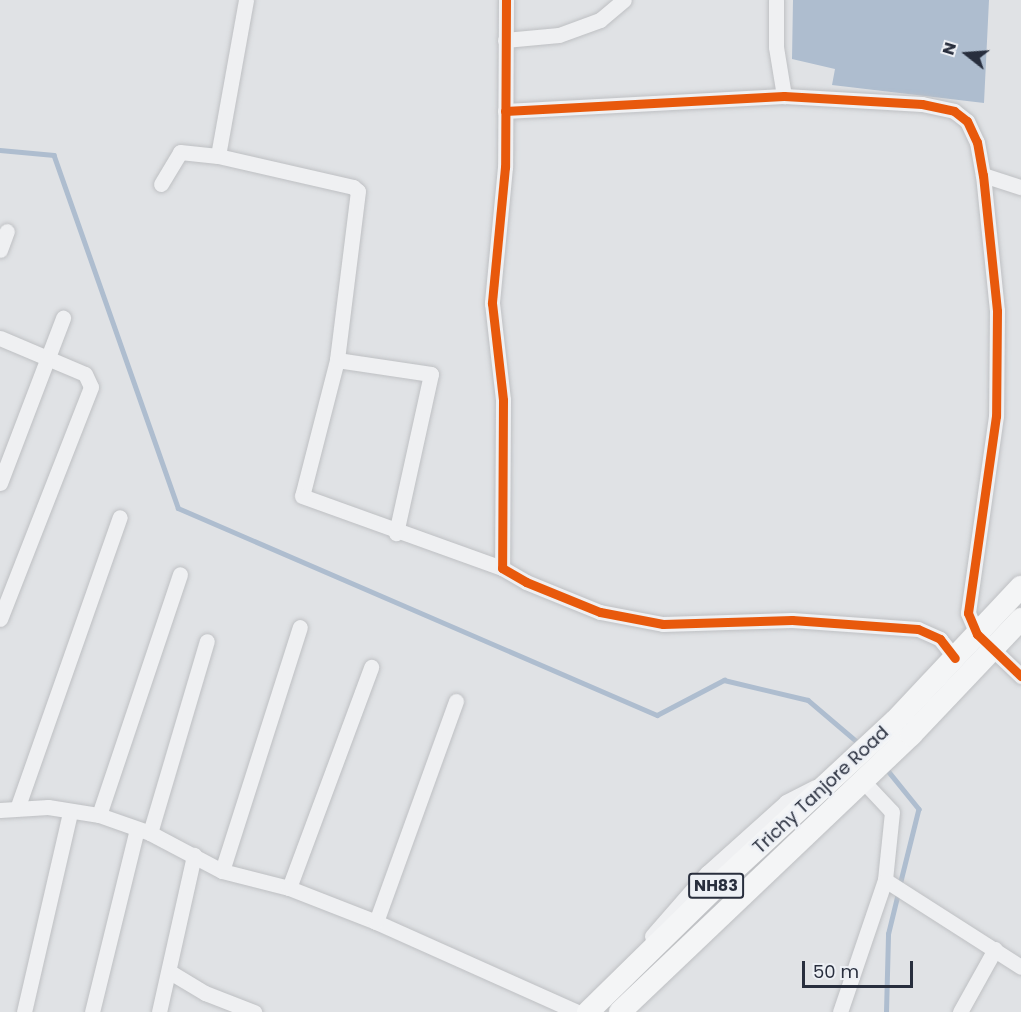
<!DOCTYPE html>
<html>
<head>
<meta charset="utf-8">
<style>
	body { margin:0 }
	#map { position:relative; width:1021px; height:1012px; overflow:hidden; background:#e0e2e5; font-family:Poppins,sans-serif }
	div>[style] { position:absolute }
	.water>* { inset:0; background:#aebdcf }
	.stream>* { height:4.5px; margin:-2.25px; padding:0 2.25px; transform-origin:2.25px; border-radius:2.25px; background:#aebdcf }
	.roads { filter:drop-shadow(0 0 2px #bec0c3) drop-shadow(0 0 2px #bec0c3) }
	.minor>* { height:15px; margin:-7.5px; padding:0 7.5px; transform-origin:7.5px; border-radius:7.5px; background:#eff0f2 }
	.highway>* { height:22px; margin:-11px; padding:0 11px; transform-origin:11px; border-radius:11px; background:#f4f5f6 }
	.cycleway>* { height:9px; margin:-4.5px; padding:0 4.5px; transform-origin:4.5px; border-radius:4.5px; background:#e8590c }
	span { translate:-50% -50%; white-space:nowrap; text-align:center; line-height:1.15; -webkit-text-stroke:5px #edf0f5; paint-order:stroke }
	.shield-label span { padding:2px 4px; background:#edf0f5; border:2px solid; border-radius:4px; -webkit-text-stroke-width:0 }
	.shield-label { font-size:16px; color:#282e3d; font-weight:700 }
	.street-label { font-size:18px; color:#282e3d }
	.north { position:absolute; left:937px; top:24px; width:60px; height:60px; -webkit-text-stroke:4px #edf0f5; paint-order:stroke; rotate:287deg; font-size:16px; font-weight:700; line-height:24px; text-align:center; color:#282e3d }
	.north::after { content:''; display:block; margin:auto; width:21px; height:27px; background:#282e3d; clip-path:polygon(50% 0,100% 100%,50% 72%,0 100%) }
	.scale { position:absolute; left:802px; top:961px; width:111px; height:27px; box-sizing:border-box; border:3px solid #282e3d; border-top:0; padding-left:8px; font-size:18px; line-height:21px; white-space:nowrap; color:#282e3d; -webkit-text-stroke:4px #edf0f5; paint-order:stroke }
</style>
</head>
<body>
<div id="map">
	<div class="water">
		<i style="clip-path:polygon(793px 0,989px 0,984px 103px,832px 85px,835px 69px,792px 59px)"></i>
	</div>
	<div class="stream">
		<i style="left:0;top:150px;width:54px;rotate:5.3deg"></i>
		<i style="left:54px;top:155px;width:374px;rotate:70.6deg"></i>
		<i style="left:178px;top:508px;width:522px;rotate:23.37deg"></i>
		<i style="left:657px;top:715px;width:76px;rotate:-27.6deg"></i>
		<i style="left:724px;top:680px;width:86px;rotate:13.4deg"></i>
		<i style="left:808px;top:700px;width:70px;rotate:40.3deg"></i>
		<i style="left:885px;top:767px;width:54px;rotate:51deg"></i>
		<i style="left:919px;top:809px;width:78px;rotate:104deg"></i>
		<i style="left:886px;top:1012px;width:78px;rotate:-88.5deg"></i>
		<i style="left:888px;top:934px;width:42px;rotate:-76.3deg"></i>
	</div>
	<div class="roads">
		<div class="minor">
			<i style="left:246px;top:0;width:158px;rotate:100.2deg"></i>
			<i style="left:218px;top:156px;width:139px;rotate:12.9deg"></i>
			<i style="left:353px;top:187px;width:6px;rotate:39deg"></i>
			<i style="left:358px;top:191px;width:170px;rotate:97.1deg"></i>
			<i style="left:337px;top:360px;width:140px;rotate:104.4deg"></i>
			<i style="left:302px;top:496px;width:213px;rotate:19.8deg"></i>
			<i style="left:506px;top:0;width:167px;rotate:90.3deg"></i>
			<i style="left:505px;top:167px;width:137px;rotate:95.5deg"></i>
			<i style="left:492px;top:303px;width:98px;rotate:83.5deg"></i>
			<i style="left:503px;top:400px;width:168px;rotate:90.3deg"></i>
			<i style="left:502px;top:568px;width:28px;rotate:30deg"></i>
			<i style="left:526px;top:582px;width:80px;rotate:22.1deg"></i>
			<i style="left:600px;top:612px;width:64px;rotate:10.8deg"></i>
			<i style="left:663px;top:624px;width:129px;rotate:-1.8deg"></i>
			<i style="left:792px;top:620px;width:126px;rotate:4.1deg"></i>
			<i style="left:918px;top:629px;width:24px;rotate:24deg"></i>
			<i style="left:940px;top:639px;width:24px;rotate:52deg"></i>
			<i style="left:776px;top:0;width:47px;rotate:90deg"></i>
			<i style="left:776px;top:47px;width:50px;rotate:80.7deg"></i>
			<i style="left:505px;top:40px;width:54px;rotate:-5.3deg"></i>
			<i style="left:559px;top:35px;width:44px;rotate:-20.1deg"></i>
			<i style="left:600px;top:20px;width:31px;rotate:-40deg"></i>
			<i style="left:505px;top:111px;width:279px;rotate:-3.1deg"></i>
			<i style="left:784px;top:96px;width:138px;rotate:3.3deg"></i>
			<i style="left:922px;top:104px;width:33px;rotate:12deg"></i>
			<i style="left:954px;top:111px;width:16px;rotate:38deg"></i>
			<i style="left:967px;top:121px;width:23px;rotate:65deg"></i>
			<i style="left:977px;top:142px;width:34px;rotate:80deg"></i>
			<i style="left:983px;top:175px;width:137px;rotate:84.1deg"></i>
			<i style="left:997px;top:311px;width:105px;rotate:90.5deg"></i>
			<i style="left:996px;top:416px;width:199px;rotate:98.1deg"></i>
			<i style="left:968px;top:613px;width:23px;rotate:67deg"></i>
			<i style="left:977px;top:634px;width:61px;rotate:43.7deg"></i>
			<i style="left:983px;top:175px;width:40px;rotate:18deg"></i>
			<i style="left:161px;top:184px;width:37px;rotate:-59deg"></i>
			<i style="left:180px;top:152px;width:38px;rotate:6deg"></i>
			<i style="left:0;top:250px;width:20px;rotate:-70deg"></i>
			<i style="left:0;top:338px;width:92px;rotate:23deg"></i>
			<i style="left:85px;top:374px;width:14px;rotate:65deg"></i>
			<i style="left:91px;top:387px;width:249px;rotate:111.4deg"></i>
			<i style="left:337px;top:360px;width:95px;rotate:8.5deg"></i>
			<i style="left:431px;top:374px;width:163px;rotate:102.4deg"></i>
			<i style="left:0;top:483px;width:177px;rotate:-69.1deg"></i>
			<i style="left:863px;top:781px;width:42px;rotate:46.9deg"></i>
			<i style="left:892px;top:812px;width:68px;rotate:95.9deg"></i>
			<i style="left:885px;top:880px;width:161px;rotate:32.6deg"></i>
			<i style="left:18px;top:806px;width:306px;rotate:-70.6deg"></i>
			<i style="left:0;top:810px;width:48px;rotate:-3.6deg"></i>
			<i style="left:48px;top:807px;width:52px;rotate:8.9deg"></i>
			<i style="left:99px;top:815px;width:54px;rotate:19.4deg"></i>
			<i style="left:150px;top:833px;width:81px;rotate:27.8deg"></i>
			<i style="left:222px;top:871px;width:69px;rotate:14.2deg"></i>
			<i style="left:289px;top:888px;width:93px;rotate:21.3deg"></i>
			<i style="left:376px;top:922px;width:220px;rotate:24.1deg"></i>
			<i style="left:99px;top:815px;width:254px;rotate:-71.4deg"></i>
			<i style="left:150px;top:833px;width:200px;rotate:-73.5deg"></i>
			<i style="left:222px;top:871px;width:256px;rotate:-72.3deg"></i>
			<i style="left:289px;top:888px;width:236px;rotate:-69.6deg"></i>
			<i style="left:376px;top:922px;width:235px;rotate:-70.1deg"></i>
			<i style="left:652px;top:936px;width:84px;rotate:-48.9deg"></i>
			<i style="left:707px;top:873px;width:106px;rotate:-41.9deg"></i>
			<i style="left:786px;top:802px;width:33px;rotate:-27deg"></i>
			<i style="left:170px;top:972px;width:41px;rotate:31deg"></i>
			<i style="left:205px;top:993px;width:53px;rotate:21.2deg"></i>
			<i style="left:24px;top:1012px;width:205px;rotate:-77deg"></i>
			<i style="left:92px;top:1012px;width:188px;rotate:-76.2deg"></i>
			<i style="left:159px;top:1012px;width:161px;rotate:-77.4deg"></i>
			<i style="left:840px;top:1012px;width:139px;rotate:-71.2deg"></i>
			<i style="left:960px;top:1012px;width:72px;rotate:-60.9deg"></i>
		</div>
		<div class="highway">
			<i style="left:588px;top:1012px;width:187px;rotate:-44.4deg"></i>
			<i style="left:722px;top:881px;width:236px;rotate:-42.8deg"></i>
			<i style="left:895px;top:721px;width:184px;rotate:-46.8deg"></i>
			<i style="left:620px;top:1012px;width:402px;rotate:-43.6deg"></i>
			<i style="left:911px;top:735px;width:160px;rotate:-46.5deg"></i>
		</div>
	</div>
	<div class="cycleway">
		<i style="left:506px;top:0;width:167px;rotate:90.3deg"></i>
		<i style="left:505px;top:167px;width:137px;rotate:95.5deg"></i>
		<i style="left:492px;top:303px;width:98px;rotate:83.5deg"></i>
		<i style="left:503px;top:400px;width:168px;rotate:90.3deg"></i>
		<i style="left:502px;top:568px;width:28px;rotate:30deg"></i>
		<i style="left:526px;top:582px;width:80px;rotate:22.1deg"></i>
		<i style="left:600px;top:612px;width:64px;rotate:10.8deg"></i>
		<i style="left:663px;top:624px;width:129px;rotate:-1.8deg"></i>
		<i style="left:792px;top:620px;width:126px;rotate:4.1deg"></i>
		<i style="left:918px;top:629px;width:24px;rotate:24deg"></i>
		<i style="left:940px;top:639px;width:24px;rotate:52deg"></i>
		<i style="left:505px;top:111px;width:279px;rotate:-3.1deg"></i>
		<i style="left:784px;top:96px;width:138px;rotate:3.3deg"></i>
		<i style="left:922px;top:104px;width:33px;rotate:12deg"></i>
		<i style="left:954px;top:111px;width:16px;rotate:38deg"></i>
		<i style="left:967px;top:121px;width:23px;rotate:65deg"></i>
		<i style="left:977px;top:142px;width:34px;rotate:80deg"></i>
		<i style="left:983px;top:175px;width:137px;rotate:84.1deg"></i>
		<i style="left:997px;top:311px;width:105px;rotate:90.5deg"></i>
		<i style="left:996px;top:416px;width:199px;rotate:98.1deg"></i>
		<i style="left:968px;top:613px;width:23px;rotate:67deg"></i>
		<i style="left:977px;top:634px;width:61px;rotate:43.7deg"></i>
	</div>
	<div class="shield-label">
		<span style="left:716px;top:886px">NH83</span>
	</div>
	<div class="street-label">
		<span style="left:821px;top:790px;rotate:-43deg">Trichy Tanjore Road</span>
	</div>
	<div class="north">N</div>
	<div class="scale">50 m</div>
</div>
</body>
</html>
